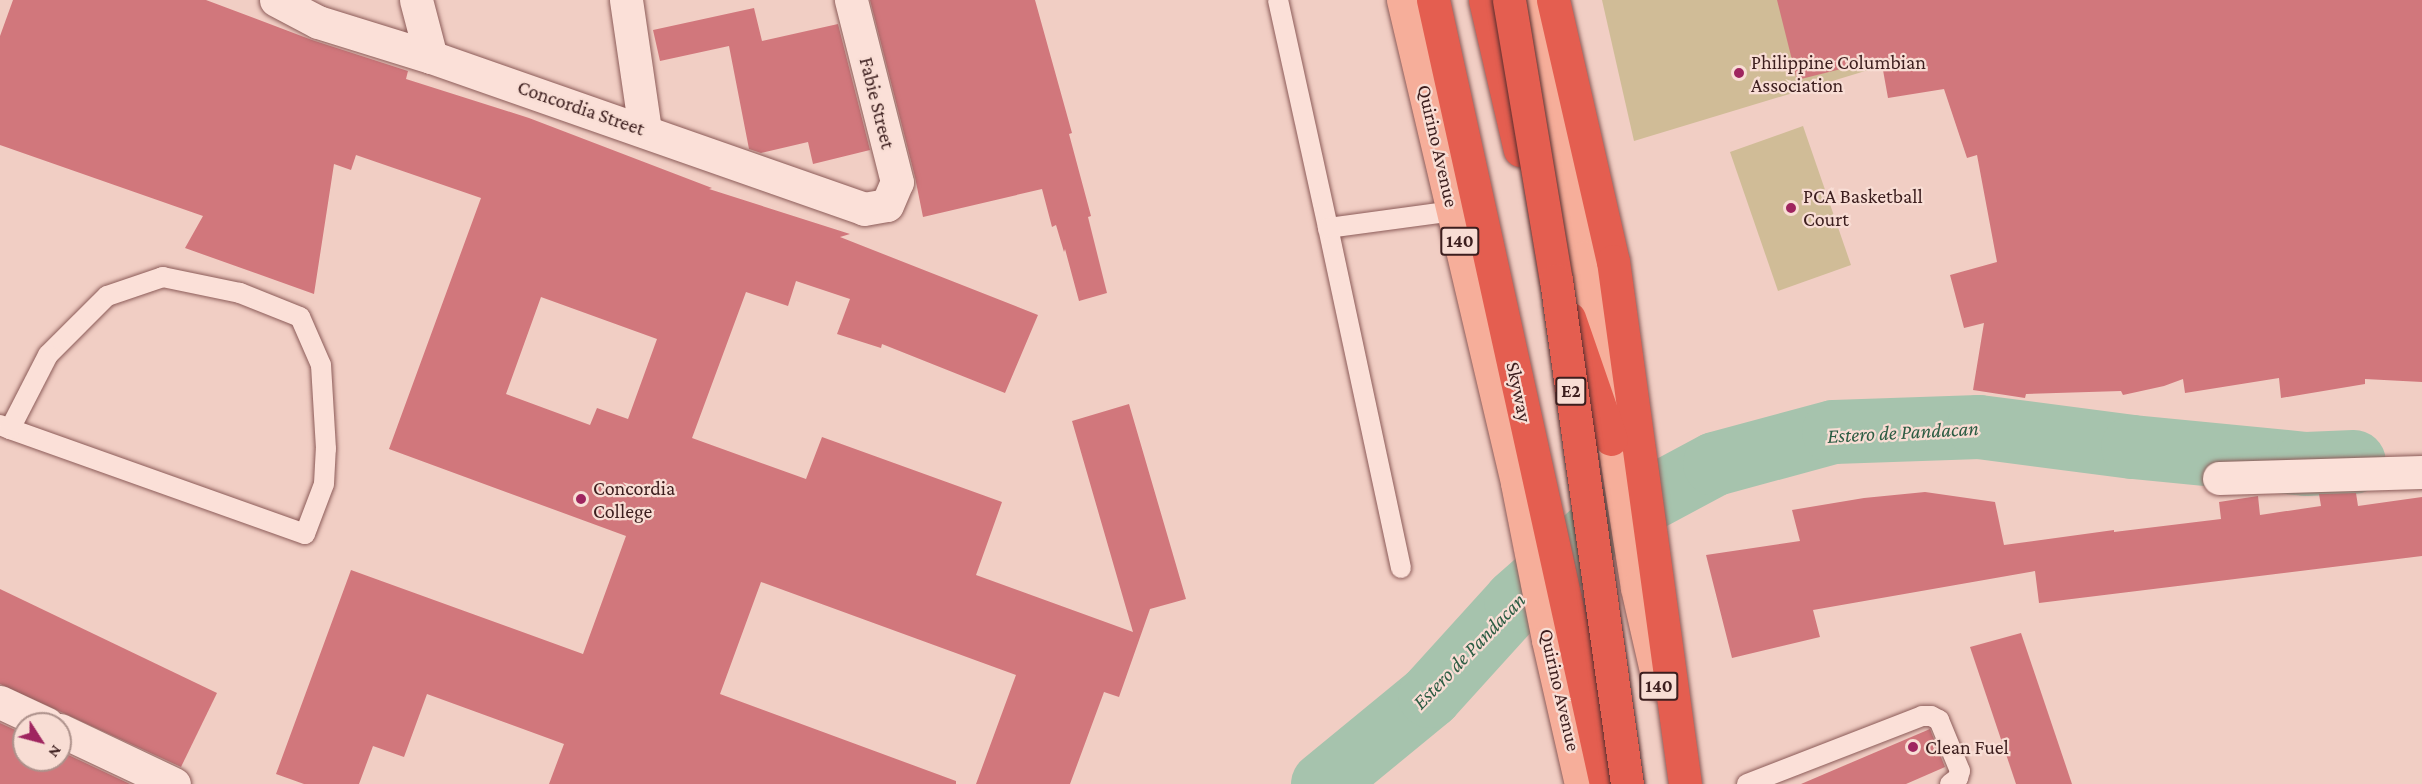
<!DOCTYPE html>
<html>
<head>
<meta charset="utf-8">
<style>
	body { margin:0 }
	#map { position:relative; width:2422px; height:784px; overflow:hidden; background:#f1cec4; font-family:"Crimson Pro",serif }
	div>[style] { position:absolute }
	.green>* { inset:0; background:#d0bc97 }
	.river>* { height:64px; margin:-32px; padding:0 32px; transform-origin:32px; border-radius:32px; background:#a6c3ad }
	.building>* { inset:0; background:#d1777c }
	.roads { filter:drop-shadow(0 0 2px #8c5c59) drop-shadow(0 0 2px #8c5c59) }
	.service>* { height:20px; margin:-10px; padding:0 10px; transform-origin:10px; border-radius:10px; background:#fbe0d8 }
	.minor>* { height:33px; margin:-16.5px; padding:0 16.5px; transform-origin:16.5px; border-radius:16.5px; background:#fbe0d8 }
	.primary>* { height:33px; margin:-16.5px; padding:0 16.5px; transform-origin:16.5px; border-radius:16.5px; background:#f6ae9a }
	.motorway>* { height:33px; margin:-16.5px; padding:0 16.5px; transform-origin:16.5px; border-radius:16.5px; background:#e45e50 }
	.bridges { filter:drop-shadow(0 0 2px #5a2d2d) drop-shadow(0 0 2px #5a2d2d) }
	.motorway-bridge>* { height:33px; margin:-16.5px; padding:0 16.5px; transform-origin:16.5px; border-radius:16.5px; background:#e45e50 }
	.dots>* { width:16px; height:16px; translate:-50% -50%; box-sizing:border-box; border:3px solid #f8ddd4; border-radius:50% }
	span { translate:-50% -50%; white-space:nowrap; text-align:center; line-height:1.15; -webkit-text-stroke:4.5px #f8ddd4; paint-order:stroke }
	.shield-label span { padding:2px 4px; background:#f8ddd4; border:2px solid; border-radius:4px; -webkit-text-stroke-width:0 }
	.shield-label { font-size:18px; color:#3c1e1e; font-weight:700 }
	.poi-label { font-size:20px; color:#3c1e1e }
	.left { translate:0 -50%; text-align:left }
	.street-label { font-size:20px; color:#3c1e1e }
	.water-label { font-size:21px; color:#2c5c43; font-style:italic }
	.north { position:absolute; left:12px; top:712px; width:60px; height:60px; box-sizing:border-box; background:#f8ddd4; border:2px solid #ad918b; border-radius:50%; rotate:126deg; font-size:16px; font-weight:700; line-height:24px; text-align:center; color:#3c1e1e }
	.north::after { content:''; display:block; margin:auto; width:21px; height:27px; background:#9f255f; clip-path:polygon(50% 0,100% 100%,50% 72%,0 100%) }
</style>
</head>
<body>
<div id="map">
	<div class="green">
		<i style="clip-path:polygon(1602px 0,2082px 0,2083px 5px,1634px 141px)"></i>
		<i style="clip-path:polygon(1803px 126px,1851px 265px,1778px 291px,1730px 152px)"></i>
	</div>
	<div class="river">
		<i style="left:1323px;top:784px;width:139px;rotate:-39.4deg"></i>
		<i style="left:1430px;top:696px;width:128px;rotate:-47.8deg"></i>
		<i style="left:1516px;top:601px;width:116px;rotate:-41.5deg"></i>
		<i style="left:1603px;top:524px;width:127px;rotate:-28.2deg"></i>
		<i style="left:1715px;top:464px;width:123px;rotate:-15.1deg"></i>
		<i style="left:1834px;top:432px;width:145px;rotate:-2deg"></i>
		<i style="left:1979px;top:427px;width:155px;rotate:7.4deg"></i>
		<i style="left:2133px;top:447px;width:174px;rotate:5.6deg"></i>
		<i style="left:2306px;top:464px;width:48px;rotate:-2.4deg"></i>
	</div>
	<div class="building">
		<i style="clip-path:polygon(evenodd,13px 0,206px 0,312px 40px,408px 71px,406px 79px,529px 118px,712px 188px,709px 189px,850px 234px,840px 237px,1038px 315px,1005px 393px,882px 344px,881px 348px,837px 334px,850px 299px,796px 281px,788px 306px,746px 292px,692px 438px,806px 479px,822px 437px,1002px 502px,976px 575px,1133px 632px,1072px 421px,1129px 404px,1186px 599px,1150px 609px,1119px 697px,1104px 692px,1070px 784px,976px 784px,1016px 675px,761px 582px,720px 694px,956px 781px,956px 784px,549px 784px,564px 744px,427px 694px,404px 757px,373px 746px,359px 784px,304px 784px,276px 774px,351px 570px,583px 654px,626px 536px,389px 449px,481px 198px,356px 155px,351px 170px,334px 164px,314px 294px,185px 248px,203px 216px,0 145px,0 36px,13px 0,541px 297px,657px 339px,628px 419px,597px 408px,590px 425px,506px 394px,541px 297px)"></i>
		<i style="clip-path:polygon(870px 0,1035px 0,1072px 133px,1069px 134px,1091px 216px,1088px 217px,1107px 293px,1079px 301px,1065px 249px,1064px 252px,1056px 225px,1052px 227px,1042px 189px,923px 217px,915px 177px)"></i>
		<i style="clip-path:polygon(1777px 0,2422px 0,2422px 382px,2365px 379px,2365px 384px,2281px 398px,2279px 378px,2185px 393px,2183px 379px,2164px 386px,2123px 395px,2121px 391px,2026px 394px,2025px 398px,1973px 390px,1984px 323px,1964px 328px,1950px 275px,1997px 262px,1977px 155px,1967px 158px,1944px 89px,1888px 98px,1881px 59px,1797px 80px)"></i>
		<i style="clip-path:polygon(754px 8px,762px 41px,838px 24px,870px 150px,813px 164px,808px 142px,761px 153px,749px 149px,729px 46px,660px 61px,653px 30px)"></i>
		<i style="clip-path:polygon(1925px 492px,1995px 502px,2004px 545px,2114px 530px,2114px 532px,2221px 519px,2219px 502px,2258px 496px,2260px 515px,2321px 506px,2319px 494px,2323px 494px,2356px 493px,2358px 506px,2422px 497px,2422px 556px,2039px 603px,2035px 571px,1813px 610px,1820px 637px,1732px 658px,1706px 555px,1800px 541px,1792px 510px,1864px 498px)"></i>
		<i style="clip-path:polygon(0 589px,217px 693px,181px 767px,0 684px)"></i>
		<i style="clip-path:polygon(2021px 633px,2072px 784px,2016px 784px,1970px 647px)"></i>
		<i style="clip-path:polygon(0 723px,24px 734px,24px 760px,60px 760px,60px 751px,130px 784px,0 784px)"></i>
		<i style="clip-path:polygon(1930px 729px,1945px 767px,1906px 784px,1801px 784px)"></i>
	</div>
	<div class="roads">
		<div class="service">
			<i style="left:1278px;top:0;width:233px;rotate:77.6deg"></i>
			<i style="left:0;top:425px;width:11px;rotate:22deg"></i>
			<i style="left:10px;top:429px;width:313px;rotate:19.6deg"></i>
			<i style="left:305px;top:534px;width:53px;rotate:-69.2deg"></i>
			<i style="left:324px;top:484px;width:35px;rotate:-87deg"></i>
			<i style="left:326px;top:449px;width:84px;rotate:-93.4deg"></i>
			<i style="left:321px;top:365px;width:52px;rotate:-113.6deg"></i>
			<i style="left:300px;top:317px;width:65px;rotate:-158.2deg"></i>
			<i style="left:240px;top:293px;width:79px;rotate:-168.3deg"></i>
			<i style="left:163px;top:277px;width:59px;rotate:161.3deg"></i>
			<i style="left:107px;top:296px;width:83px;rotate:135deg"></i>
			<i style="left:48px;top:355px;width:83px;rotate:117.2deg"></i>
			<i style="left:1401px;top:568px;width:348px;rotate:-102.1deg"></i>
			<i style="left:1328px;top:228px;width:126px;rotate:-7.7deg"></i>
			<i style="left:1747px;top:784px;width:188px;rotate:-21.2deg"></i>
			<i style="left:1922px;top:716px;width:9px"></i>
			<i style="left:1931px;top:716px;width:9px;rotate:27deg"></i>
			<i style="left:1939px;top:720px;width:55px;rotate:67.6deg"></i>
			<i style="left:1960px;top:771px;width:7px;rotate:106deg"></i>
			<i style="left:1958px;top:778px;width:10px;rotate:143deg"></i>
		</div>
		<div class="minor">
			<i style="left:276px;top:0;width:47px;rotate:27.6deg"></i>
			<i style="left:318px;top:22px;width:118px;rotate:17.2deg"></i>
			<i style="left:431px;top:57px;width:459px;rotate:19.3deg"></i>
			<i style="left:864px;top:209px;width:23px;rotate:-10deg"></i>
			<i style="left:887px;top:205px;width:25px;rotate:-67deg"></i>
			<i style="left:897px;top:182px;width:188px;rotate:-104.2deg"></i>
			<i style="left:416px;top:0;width:59px;rotate:75.3deg"></i>
			<i style="left:626px;top:0;width:131px;rotate:81.7deg"></i>
			<i style="left:2219px;top:478px;width:203px;rotate:-1.7deg"></i>
			<i style="left:0;top:702px;width:52px;rotate:25.1deg"></i>
			<i style="left:60px;top:730px;width:126px;rotate:25.3deg"></i>
		</div>
		<div class="primary">
			<i style="left:1403px;top:0;width:496px;rotate:76.7deg"></i>
			<i style="left:1517px;top:483px;width:160px;rotate:78.8deg"></i>
			<i style="left:1548px;top:640px;width:148px;rotate:77.1deg"></i>
			<i style="left:1528px;top:0;width:263px;rotate:77.7deg"></i>
			<i style="left:1584px;top:257px;width:335px;rotate:80.9deg"></i>
			<i style="left:1637px;top:588px;width:98px;rotate:77.1deg"></i>
		</div>
		<div class="motorway">
			<i style="left:1433px;top:0;width:803px;rotate:77.56deg"></i>
			<i style="left:1485px;top:0;width:154px;rotate:76.9deg"></i>
			<i style="left:1553px;top:0;width:268px;rotate:77.1deg"></i>
			<i style="left:1613px;top:261px;width:528px;rotate:82.16deg"></i>
			<i style="left:1569px;top:318px;width:128px;rotate:70.9deg"></i>
		</div>
	</div>
	<div class="bridges">
		<div class="motorway-bridge">
			<i style="left:1509px;top:0;width:284px;rotate:80.5deg"></i>
			<i style="left:1556px;top:280px;width:509px;rotate:81.98deg"></i>
		</div>
	</div>
	<div class="dots">
		<i style="left:1739px;top:73px;background:#9f255f"></i>
		<i style="left:1791px;top:208px;background:#9f255f"></i>
		<i style="left:581px;top:499px;background:#9f255f"></i>
		<i style="left:1913px;top:747px;background:#9f255f"></i>
	</div>
	<div class="shield-label">
		<span style="left:1460px;top:241px">140</span>
		<span style="left:1571px;top:391px">E2</span>
		<span style="left:1659px;top:686px">140</span>
	</div>
	<div class="poi-label">
		<span class="left" style="left:1751px;top:74px">Philippine Columbian<br>Association</span>
		<span class="left" style="left:1803px;top:208px">PCA Basketball<br>Court</span>
		<span class="left" style="left:593px;top:500px">Concordia<br>College</span>
		<span class="left" style="left:1925px;top:747px">Clean Fuel</span>
	</div>
	<div class="street-label">
		<span style="left:877px;top:103px;rotate:76deg">Fabie Street</span>
		<span style="left:581px;top:108px;rotate:19deg">Concordia Street</span>
		<span style="left:1438px;top:146px;rotate:77deg">Quirino Avenue</span>
		<span style="left:1519px;top:392px;rotate:78deg">Skyway</span>
		<span style="left:1560px;top:690px;rotate:77deg">Quirino Avenue</span>
	</div>
	<div class="water-label">
		<span style="left:1903px;top:432px;rotate:-3deg">Estero de Pandacan</span>
		<span style="left:1469px;top:651px;rotate:-46deg">Estero de Pandacan</span>
	</div>
	<div class="north">N</div>
</div>
</body>
</html>
